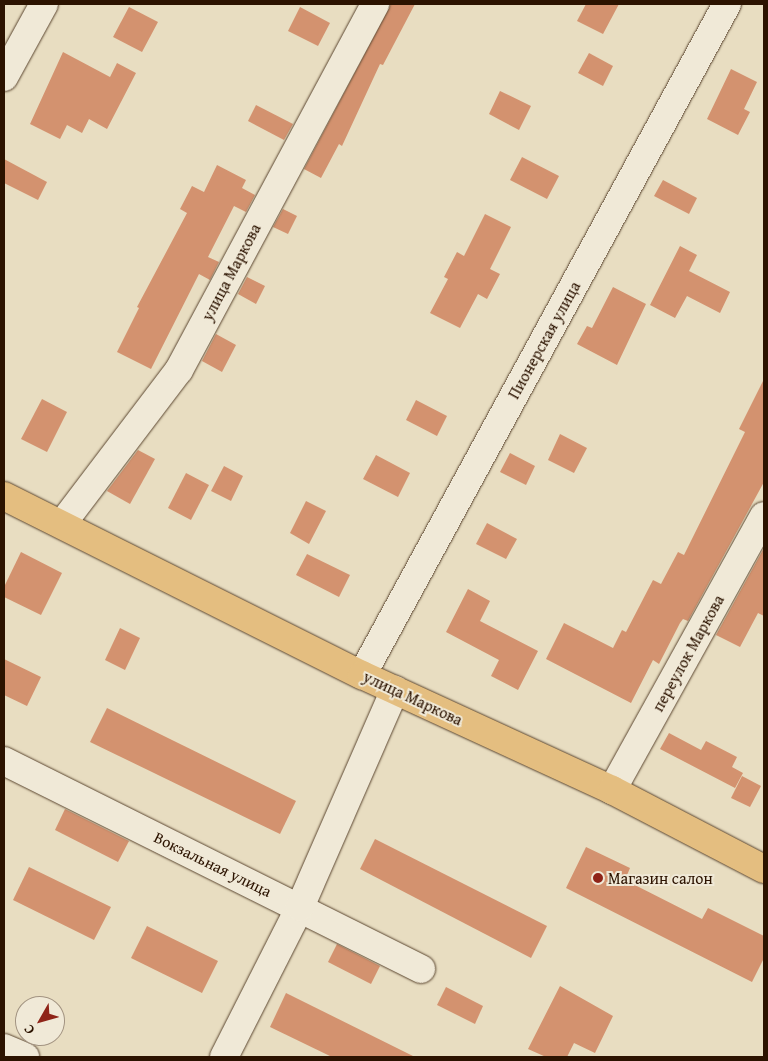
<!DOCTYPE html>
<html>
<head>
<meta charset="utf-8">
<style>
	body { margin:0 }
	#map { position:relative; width:768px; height:1061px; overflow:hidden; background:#e8ddc1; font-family:"Gentium Book Plus",serif }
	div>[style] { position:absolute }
	.building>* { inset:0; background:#d3926f }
	.roads { filter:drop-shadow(0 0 1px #5b4630) drop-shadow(0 0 1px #5b4630) }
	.minor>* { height:28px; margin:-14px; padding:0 14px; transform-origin:14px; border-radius:14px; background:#f0e9d7 }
	.major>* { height:28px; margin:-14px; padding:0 14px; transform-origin:14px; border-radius:14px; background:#e4be80 }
	.dots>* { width:14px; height:14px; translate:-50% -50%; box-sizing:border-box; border:2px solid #f0e9d7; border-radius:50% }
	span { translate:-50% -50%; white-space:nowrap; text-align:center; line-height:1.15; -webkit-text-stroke:4px #f0e9d7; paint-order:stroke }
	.street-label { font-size:16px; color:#2c1300 }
	.poi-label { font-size:16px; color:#2c1300 }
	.left { translate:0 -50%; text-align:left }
	.frame { position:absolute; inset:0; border:5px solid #2c1300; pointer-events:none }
	.north { position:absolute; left:15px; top:996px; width:50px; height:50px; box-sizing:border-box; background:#f0e9d7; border:1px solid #a29381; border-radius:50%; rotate:232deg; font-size:14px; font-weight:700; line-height:20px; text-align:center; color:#2c1300 }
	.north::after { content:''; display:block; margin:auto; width:18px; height:22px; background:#8f2418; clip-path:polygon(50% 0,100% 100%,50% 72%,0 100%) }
</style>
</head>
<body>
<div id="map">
	<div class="building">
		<i style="clip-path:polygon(391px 4px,415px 4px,383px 65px,380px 64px,342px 146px,339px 144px,321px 178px,304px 169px)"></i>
		<i style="clip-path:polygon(586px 4px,619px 4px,603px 34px,577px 21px)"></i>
		<i style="clip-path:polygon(129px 7px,158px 22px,142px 52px,113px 37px)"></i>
		<i style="clip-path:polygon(300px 7px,330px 23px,318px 46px,288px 31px)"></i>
		<i style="clip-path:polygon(63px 52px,110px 77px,117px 63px,136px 73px,107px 129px,89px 119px,82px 133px,67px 125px,60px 139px,30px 124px)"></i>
		<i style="clip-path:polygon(589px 53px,613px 66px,603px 86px,578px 73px)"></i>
		<i style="clip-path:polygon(731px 69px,757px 82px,744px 109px,750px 112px,738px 135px,707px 119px)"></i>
		<i style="clip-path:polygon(500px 91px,531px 106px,519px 130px,489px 114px)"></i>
		<i style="clip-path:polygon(256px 105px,293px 124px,284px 140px,248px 121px)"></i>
		<i style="clip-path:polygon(522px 157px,559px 176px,547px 199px,510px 180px)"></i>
		<i style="clip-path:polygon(4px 159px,47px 182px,38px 200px,4px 183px)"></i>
		<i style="clip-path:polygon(217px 165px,246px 180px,242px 188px,255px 195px,246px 212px,234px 206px,208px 257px,219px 262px,210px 280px,199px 274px,151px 369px,117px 352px,139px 308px,137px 307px,187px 213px,180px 209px,192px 186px,204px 192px)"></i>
		<i style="clip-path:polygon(663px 180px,697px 198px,689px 214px,654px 196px)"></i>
		<i style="clip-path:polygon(283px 209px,297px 216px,288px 234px,273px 227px)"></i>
		<i style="clip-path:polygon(485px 214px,511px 227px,490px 269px,500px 274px,487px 299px,478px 294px,460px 328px,430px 313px,448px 279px,444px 277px,457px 252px,464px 256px)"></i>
		<i style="clip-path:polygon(680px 246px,697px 255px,689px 271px,730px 292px,720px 313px,687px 296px,675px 318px,650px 305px)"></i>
		<i style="clip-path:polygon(247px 277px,265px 286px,256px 304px,238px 294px)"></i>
		<i style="clip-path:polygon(613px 287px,646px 304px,617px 365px,577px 344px,587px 326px,592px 328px)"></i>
		<i style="clip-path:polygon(216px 334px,236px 345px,222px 372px,202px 361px)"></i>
		<i style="clip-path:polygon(764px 379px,764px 482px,688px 621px,683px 619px,680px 623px,659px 664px,653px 660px,631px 703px,546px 659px,564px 623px,613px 648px,622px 630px,626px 632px,653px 580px,661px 584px,678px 552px,684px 555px,745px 432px,739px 429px)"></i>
		<i style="clip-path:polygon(42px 399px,67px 412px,47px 452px,21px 439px)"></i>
		<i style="clip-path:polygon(416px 400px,447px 416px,437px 436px,406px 420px)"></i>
		<i style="clip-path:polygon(560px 434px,587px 448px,574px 473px,548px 460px)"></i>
		<i style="clip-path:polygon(138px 450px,155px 459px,130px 504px,107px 491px)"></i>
		<i style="clip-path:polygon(510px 453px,535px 466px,526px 485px,500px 472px)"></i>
		<i style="clip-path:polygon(376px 455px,410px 473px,398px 497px,363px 479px)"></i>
		<i style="clip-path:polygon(224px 466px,243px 476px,231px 501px,211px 491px)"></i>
		<i style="clip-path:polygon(186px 473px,209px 485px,191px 520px,168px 508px)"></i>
		<i style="clip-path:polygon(306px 501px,326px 511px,309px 544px,290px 533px)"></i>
		<i style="clip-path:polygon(487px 523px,517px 539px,506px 559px,476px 544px)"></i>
		<i style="clip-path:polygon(764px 548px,764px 616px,758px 613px,740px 647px,716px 635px)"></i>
		<i style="clip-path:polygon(21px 552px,62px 573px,41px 615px,4px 597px,4px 587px)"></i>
		<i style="clip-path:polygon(307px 554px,350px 575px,339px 597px,296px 575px)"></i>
		<i style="clip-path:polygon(468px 589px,490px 601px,480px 621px,538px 651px,518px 690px,491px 676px,499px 660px,446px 632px)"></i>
		<i style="clip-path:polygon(120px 628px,140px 638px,125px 670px,105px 660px)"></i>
		<i style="clip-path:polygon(4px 659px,41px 677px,27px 706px,4px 695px)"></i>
		<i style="clip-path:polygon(107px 708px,296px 801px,280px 834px,90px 742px)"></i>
		<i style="clip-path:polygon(669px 733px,701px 750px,706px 741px,737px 757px,732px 767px,743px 773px,735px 788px,660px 749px)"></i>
		<i style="clip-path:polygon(742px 776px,761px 786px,750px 807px,731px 798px)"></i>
		<i style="clip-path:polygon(65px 809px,129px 841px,118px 862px,55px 830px)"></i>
		<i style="clip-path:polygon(375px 839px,547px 926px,531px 958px,360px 869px)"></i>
		<i style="clip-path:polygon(586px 847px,630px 868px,625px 880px,702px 919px,708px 908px,764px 936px,764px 958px,752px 982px,566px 888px)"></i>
		<i style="clip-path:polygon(29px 867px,111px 907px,94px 940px,13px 900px)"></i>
		<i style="clip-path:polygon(147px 926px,218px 961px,202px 993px,131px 958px)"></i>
		<i style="clip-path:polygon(337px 944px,380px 966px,371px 984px,328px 962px)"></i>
		<i style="clip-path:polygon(560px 986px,613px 1016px,595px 1053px,574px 1043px,567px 1057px,546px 1057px,528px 1049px)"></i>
		<i style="clip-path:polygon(446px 987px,483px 1006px,475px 1024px,437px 1005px)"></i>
		<i style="clip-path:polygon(286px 993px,415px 1057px,332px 1057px,270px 1027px)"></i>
	</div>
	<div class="roads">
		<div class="minor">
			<i style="left:4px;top:77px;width:83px;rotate:-61.3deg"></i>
			<i style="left:62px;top:524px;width:193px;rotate:-52.8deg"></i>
			<i style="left:179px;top:370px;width:415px;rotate:-61.8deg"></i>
			<i style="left:362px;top:675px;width:764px;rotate:-61.46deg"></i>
			<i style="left:4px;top:761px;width:466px;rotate:26.5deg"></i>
			<i style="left:612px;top:790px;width:313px;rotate:-61deg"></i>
			<i style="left:4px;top:1048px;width:23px;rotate:23deg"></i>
			<i style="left:224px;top:1057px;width:168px;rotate:-63.1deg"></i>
			<i style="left:300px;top:907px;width:237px;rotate:-66.4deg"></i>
		</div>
		<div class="major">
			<i style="left:4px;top:496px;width:400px;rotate:26.6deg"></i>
			<i style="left:362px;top:675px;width:275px;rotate:24.7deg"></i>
			<i style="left:612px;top:790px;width:171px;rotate:27.5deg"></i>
		</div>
	</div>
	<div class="dots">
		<i style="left:598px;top:878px;background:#8f2418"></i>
	</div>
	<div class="street-label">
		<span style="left:231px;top:272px;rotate:-62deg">улица Маркова</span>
		<span style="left:544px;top:340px;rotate:-61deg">Пионерская улица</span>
		<span style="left:688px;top:653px;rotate:-61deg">переулок Маркова</span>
		<span style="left:413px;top:698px;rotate:25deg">улица Маркова</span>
		<span style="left:213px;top:864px;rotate:26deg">Вокзальная улица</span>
	</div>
	<div class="poi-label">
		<span class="left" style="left:608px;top:878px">Магазин салон</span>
	</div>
	<div class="frame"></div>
	<div class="north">С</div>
</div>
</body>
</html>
